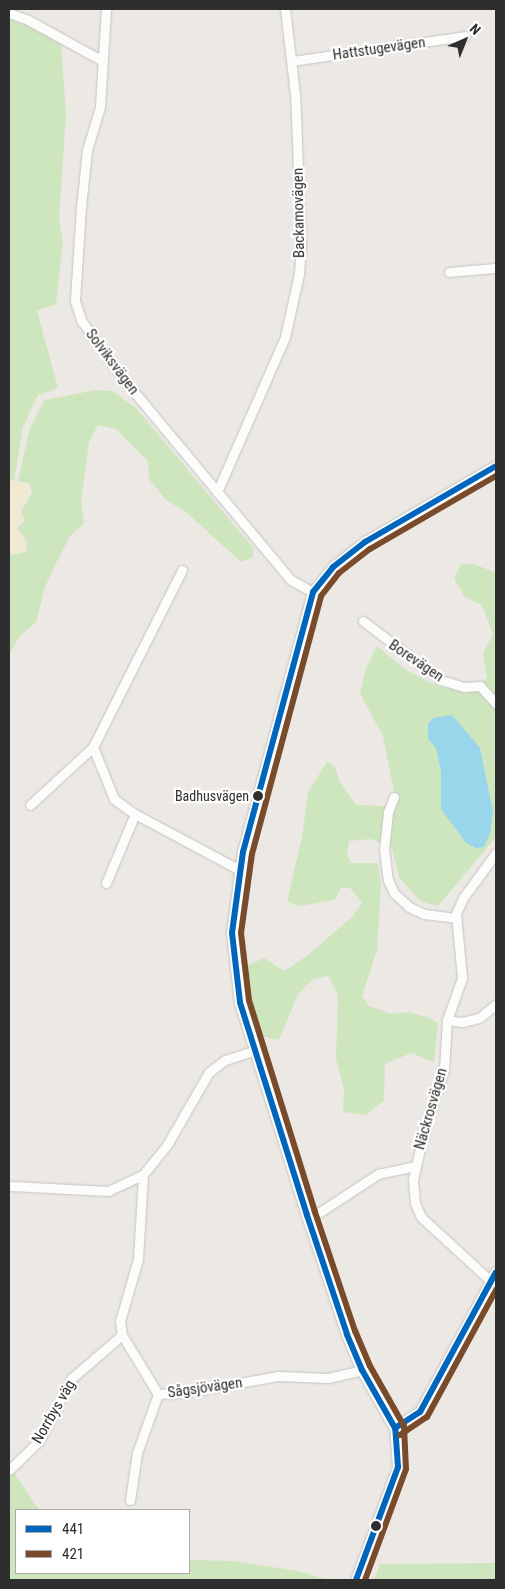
<!DOCTYPE html>
<html>
<head>
<meta charset="utf-8">
<style>
	body { margin:0 }
	#map { position:relative; width:505px; height:1589px; overflow:hidden; background:#ece8e4; font-family:"Roboto Condensed",sans-serif }
	div>[style] { position:absolute }
	.green>* { inset:0; background:#cee6be }
	.sand>* { inset:0; background:#f0ead3 }
	.water>* { inset:0; background:#99d6ec }
	.roads { filter:drop-shadow(0 0 1px #c5c4c5) drop-shadow(0 0 1px #c5c4c5) }
	.minor>* { height:9px; margin:-4.5px; padding:0 4.5px; transform-origin:4.5px; border-radius:4.5px; background:#fcfcfb }
	.tertiary>* { height:11px; margin:-5.5px; padding:0 5.5px; transform-origin:5.5px; border-radius:5.5px; background:#fcfcfb }
	.bus-1>* { height:6px; margin:-3px; padding:0 3px; transform-origin:3px; border-radius:3px; background:#0065bd }
	.bus-2>* { height:6px; margin:-3px; padding:0 3px; transform-origin:3px; border-radius:3px; background:#7a4b2a }
	.dots>* { width:14px; height:14px; translate:-50% -50%; box-sizing:border-box; border:2px solid #fff; border-radius:50% }
	span { translate:-50% -50%; white-space:nowrap; text-align:center; line-height:1.15; -webkit-text-stroke:4.5px #fff; paint-order:stroke }
	.bus-label { font-size:14px; color:#2e2e2e }
	.right { translate:-100% -50%; text-align:right }
	.street-label { font-size:15px; color:#2e2e2e }
	.frame { position:absolute; inset:0; border:10px solid #2e2e2e; pointer-events:none }
	.legend { position:absolute; left:15px; top:1509px; width:175px; height:65px; box-sizing:border-box; background:#fff; border:1px solid #ababab; margin:0; padding:6px 9px; list-style:none; font-size:15px; color:#2e2e2e }
	.legend li { display:flex; align-items:center; gap:10px; height:25px }
	.legend b { width:25px; border:1px solid #ababab }
	.north { position:absolute; left:440px; top:15px; width:50px; height:50px; -webkit-text-stroke:4px #fff; paint-order:stroke; rotate:44deg; font-size:14px; font-weight:700; line-height:20px; text-align:center; color:#2e2e2e }
	.north::after { content:''; display:block; margin:auto; width:18px; height:22px; background:#2e2e2e; clip-path:polygon(50% 0,100% 100%,50% 72%,0 100%) }
</style>
</head>
<body>
<div id="map">
	<div class="green">
		<i style="clip-path:polygon(9px 16px,61px 43px,66px 115px,59px 217px,63px 242px,56px 304px,37px 311px,58px 388px,38px 395px,23px 427px,14px 481px,9px 479px)"></i>
		<i style="clip-path:polygon(96px 390px,113px 391px,137px 409px,254px 549px,252px 558px,241px 562px,186px 512px,166px 500px,149px 479px,148px 461px,116px 429px,98px 425px,89px 442px,81px 501px,84px 523px,70px 536px,58px 559px,45px 587px,36px 622px,19px 637px,9px 655px,9px 555px,26px 551px,27px 541px,17px 528px,25px 521px,21px 511px,32px 493px,30px 484px,18px 481px,30px 428px,44px 400px)"></i>
		<i style="clip-path:polygon(461px 564px,474px 564px,496px 573px,496px 837px,438px 906px,422px 902px,411px 891px,399px 877px,392px 848px,371px 839px,349px 841px,347px 855px,351px 863px,378px 863px,381px 886px,377px 950px,362px 996px,369px 1006px,392px 1014px,408px 1012px,428px 1017px,438px 1023px,434px 1062px,411px 1053px,385px 1064px,384px 1100px,366px 1115px,343px 1112px,344px 1090px,336px 1058px,338px 995px,328px 976px,313px 979px,298px 994px,279px 1040px,261px 1036px,249px 1001px,244px 967px,264px 958px,284px 971px,307px 956px,352px 917px,362px 903px,350px 888px,341px 888px,335px 900px,299px 906px,287px 901px,302px 837px,308px 792px,327px 762px,335px 766px,339px 780px,356px 805px,384px 806px,395px 797px,383px 736px,360px 694px,366px 668px,377px 646px,406px 670px,437px 686px,464px 691px,487px 678px,483px 653px,493px 634px,482px 605px,465px 597px,454px 579px)"></i>
		<i style="clip-path:polygon(9px 1465px,39px 1510px,16px 1510px,16px 1573px,189px 1573px,189px 1560px,234px 1561px,298px 1571px,329px 1580px,9px 1580px)"></i>
		<i style="clip-path:polygon(496px 1563px,496px 1580px,374px 1580px,380px 1564px)"></i>
	</div>
	<div class="sand">
		<i style="clip-path:polygon(9px 481px,28px 485px,30px 494px,19px 511px,24px 520px,15px 527px,26px 541px,25px 552px,11px 555px)"></i>
	</div>
	<div class="water">
		<i style="clip-path:polygon(452px 715px,480px 748px,493px 812px,490px 834px,484px 847px,476px 848px,466px 843px,441px 809px,441px 772px,436px 748px,428px 739px,428px 724px,433px 718px)"></i>
	</div>
	<div class="roads">
		<div class="minor">
			<i style="left:106px;top:9px;width:98px;rotate:93.5deg"></i>
			<i style="left:100px;top:107px;width:45px;rotate:106.8deg"></i>
			<i style="left:87px;top:150px;width:57px;rotate:96deg"></i>
			<i style="left:81px;top:207px;width:94px;rotate:93.7deg"></i>
			<i style="left:75px;top:301px;width:20px;rotate:72deg"></i>
			<i style="left:81px;top:320px;width:67px;rotate:54.7deg"></i>
			<i style="left:120px;top:375px;width:267px;rotate:50.2deg"></i>
			<i style="left:291px;top:580px;width:25px;rotate:29deg"></i>
			<i style="left:9px;top:13px;width:20px;rotate:20deg"></i>
			<i style="left:28px;top:20px;width:83px;rotate:28.7deg"></i>
			<i style="left:292px;top:61px;width:175px;rotate:-8.2deg"></i>
			<i style="left:449px;top:272px;width:47px;rotate:-4.9deg"></i>
			<i style="left:217px;top:492px;width:169px;rotate:-66.3deg"></i>
			<i style="left:285px;top:337px;width:65px;rotate:-77.5deg"></i>
			<i style="left:299px;top:274px;width:27px;rotate:-86deg"></i>
			<i style="left:301px;top:247px;width:153px;rotate:-92.2deg"></i>
			<i style="left:295px;top:94px;width:86px;rotate:-96.7deg"></i>
			<i style="left:182px;top:570px;width:198px;rotate:116.7deg"></i>
			<i style="left:93px;top:747px;width:56px;rotate:68deg"></i>
			<i style="left:114px;top:799px;width:26px;rotate:36deg"></i>
			<i style="left:135px;top:814px;width:119px;rotate:28.1deg"></i>
			<i style="left:363px;top:621px;width:98px;rotate:37.1deg"></i>
			<i style="left:441px;top:680px;width:24px;rotate:17deg"></i>
			<i style="left:464px;top:687px;width:16px;rotate:-4deg"></i>
			<i style="left:480px;top:686px;width:24px;rotate:48deg"></i>
			<i style="left:394px;top:797px;width:16px;rotate:112deg"></i>
			<i style="left:388px;top:812px;width:37px;rotate:96deg"></i>
			<i style="left:384px;top:849px;width:31px;rotate:83deg"></i>
			<i style="left:388px;top:880px;width:14px;rotate:65deg"></i>
			<i style="left:394px;top:893px;width:21px;rotate:43deg"></i>
			<i style="left:409px;top:907px;width:17px;rotate:25deg"></i>
			<i style="left:424px;top:914px;width:32px;rotate:7deg"></i>
			<i style="left:30px;top:805px;width:86px;rotate:-42.6deg"></i>
			<i style="left:496px;top:853px;width:56px;rotate:126.3deg"></i>
			<i style="left:463px;top:898px;width:17px;rotate:114deg"></i>
			<i style="left:456px;top:914px;width:64px;rotate:84.6deg"></i>
			<i style="left:462px;top:978px;width:45px;rotate:109.7deg"></i>
			<i style="left:447px;top:1020px;width:49px;rotate:93.5deg"></i>
			<i style="left:444px;top:1069px;width:65px;rotate:107.9deg"></i>
			<i style="left:424px;top:1131px;width:50px;rotate:102.7deg"></i>
			<i style="left:413px;top:1180px;width:23px;rotate:85deg"></i>
			<i style="left:415px;top:1203px;width:15px;rotate:67deg"></i>
			<i style="left:421px;top:1217px;width:102px;rotate:42.6deg"></i>
			<i style="left:106px;top:883px;width:75px;rotate:-67.2deg"></i>
			<i style="left:447px;top:1020px;width:15px;rotate:8deg"></i>
			<i style="left:462px;top:1022px;width:17px;rotate:-13deg"></i>
			<i style="left:479px;top:1018px;width:22px;rotate:-39deg"></i>
			<i style="left:256px;top:1050px;width:33px;rotate:162deg"></i>
			<i style="left:225px;top:1060px;width:20px;rotate:143deg"></i>
			<i style="left:209px;top:1072px;width:84px;rotate:119.9deg"></i>
			<i style="left:167px;top:1145px;width:38px;rotate:129deg"></i>
			<i style="left:143px;top:1175px;width:84px;rotate:93.4deg"></i>
			<i style="left:138px;top:1259px;width:65px;rotate:106.2deg"></i>
			<i style="left:120px;top:1321px;width:14px;rotate:82deg"></i>
			<i style="left:122px;top:1335px;width:69px;rotate:58.6deg"></i>
			<i style="left:158px;top:1394px;width:26px;rotate:-2deg"></i>
			<i style="left:184px;top:1393px;width:96px;rotate:-10.3deg"></i>
			<i style="left:278px;top:1376px;width:50px;rotate:2.3deg"></i>
			<i style="left:328px;top:1378px;width:35px;rotate:-13deg"></i>
			<i style="left:11px;top:1186px;width:97px;rotate:3deg"></i>
			<i style="left:108px;top:1191px;width:38px;rotate:-25deg"></i>
			<i style="left:307px;top:1215px;width:13px;rotate:-13deg"></i>
			<i style="left:320px;top:1212px;width:69px;rotate:-33.2deg"></i>
			<i style="left:378px;top:1174px;width:38px;rotate:-12deg"></i>
			<i style="left:9px;top:1470px;width:42px;rotate:-44deg"></i>
			<i style="left:39px;top:1441px;width:71px;rotate:-62.4deg"></i>
			<i style="left:72px;top:1378px;width:66px;rotate:-40.7deg"></i>
			<i style="left:130px;top:1500px;width:48px;rotate:-81.5deg"></i>
			<i style="left:137px;top:1453px;width:63px;rotate:-70.4deg"></i>
		</div>
		<div class="tertiary">
			<i style="left:395px;top:1428px;width:30px;rotate:-33deg"></i>
			<i style="left:420px;top:1412px;width:159px;rotate:-61.5deg"></i>
			<i style="left:356px;top:1580px;width:121px;rotate:-69.6deg"></i>
			<i style="left:398px;top:1467px;width:39px;rotate:-94deg"></i>
			<i style="left:395px;top:1428px;width:67px;rotate:-119.6deg"></i>
			<i style="left:362px;top:1370px;width:39px;rotate:-113deg"></i>
			<i style="left:347px;top:1334px;width:126px;rotate:-108.6deg"></i>
			<i style="left:307px;top:1215px;width:223px;rotate:-107.5deg"></i>
			<i style="left:240px;top:1002px;width:69px;rotate:-96.6deg"></i>
			<i style="left:232px;top:933px;width:82px;rotate:-82.3deg"></i>
			<i style="left:243px;top:852px;width:269px;rotate:-74.9deg"></i>
			<i style="left:313px;top:592px;width:32px;rotate:-51deg"></i>
			<i style="left:333px;top:567px;width:41px;rotate:-38deg"></i>
			<i style="left:365px;top:542px;width:151px;rotate:-30.1deg"></i>
		</div>
	</div>
	<div class="bus-1">
		<i style="left:395px;top:1428px;width:30px;rotate:-33deg"></i>
		<i style="left:420px;top:1412px;width:159px;rotate:-61.5deg"></i>
		<i style="left:356px;top:1580px;width:121px;rotate:-69.6deg"></i>
		<i style="left:398px;top:1467px;width:39px;rotate:-94deg"></i>
		<i style="left:395px;top:1428px;width:67px;rotate:-119.6deg"></i>
		<i style="left:362px;top:1370px;width:39px;rotate:-113deg"></i>
		<i style="left:347px;top:1334px;width:126px;rotate:-108.6deg"></i>
		<i style="left:307px;top:1215px;width:223px;rotate:-107.5deg"></i>
		<i style="left:240px;top:1002px;width:69px;rotate:-96.6deg"></i>
		<i style="left:232px;top:933px;width:82px;rotate:-82.3deg"></i>
		<i style="left:243px;top:852px;width:269px;rotate:-74.9deg"></i>
		<i style="left:313px;top:592px;width:32px;rotate:-51deg"></i>
		<i style="left:333px;top:567px;width:41px;rotate:-38deg"></i>
		<i style="left:365px;top:542px;width:151px;rotate:-30.1deg"></i>
	</div>
	<div class="bus-2">
		<i style="left:400px;top:1435px;width:32px;rotate:-34deg"></i>
		<i style="left:427px;top:1417px;width:145px;rotate:-61.5deg"></i>
		<i style="left:365px;top:1580px;width:118px;rotate:-69.7deg"></i>
		<i style="left:406px;top:1469px;width:43px;rotate:-92.7deg"></i>
		<i style="left:404px;top:1426px;width:69px;rotate:-119.5deg"></i>
		<i style="left:370px;top:1366px;width:38px;rotate:-113deg"></i>
		<i style="left:355px;top:1331px;width:126px;rotate:-108.6deg"></i>
		<i style="left:315px;top:1212px;width:222px;rotate:-107.3deg"></i>
		<i style="left:249px;top:1000px;width:67px;rotate:-96.8deg"></i>
		<i style="left:241px;top:933px;width:80px;rotate:-82.1deg"></i>
		<i style="left:252px;top:854px;width:267px;rotate:-75deg"></i>
		<i style="left:321px;top:596px;width:29px;rotate:-52deg"></i>
		<i style="left:339px;top:573px;width:39px;rotate:-38deg"></i>
		<i style="left:370px;top:549px;width:146px;rotate:-30.1deg"></i>
	</div>
	<div class="dots">
		<i style="left:258px;top:796px;background:#2e2e2e"></i>
		<i style="left:376px;top:1526px;background:#2e2e2e"></i>
	</div>
	<div class="bus-label">
		<span class="right" style="left:249px;top:796px">Badhusvägen</span>
	</div>
	<div class="street-label">
		<span style="left:379px;top:49px;rotate:-8deg">Hattstugevägen</span>
		<span style="left:299px;top:213px;rotate:-91deg">Backamovägen</span>
		<span style="left:112px;top:362px;rotate:53deg">Solviksvägen</span>
		<span style="left:416px;top:661px;rotate:34deg">Borevägen</span>
		<span style="left:431px;top:1109px;rotate:-74deg">Näckrosvägen</span>
		<span style="left:205px;top:1388px;rotate:-8deg">Sågsjövägen</span>
		<span style="left:54px;top:1412px;rotate:-60deg">Norrbys väg</span>
	</div>
	<div class="frame"></div>
	<ul class="legend">
	<li><b style="height:6px;background:#0065bd"></b>441</li>
	<li><b style="height:6px;background:#7a4b2a"></b>421</li>
	</ul>
	<div class="north">N</div>
</div>
</body>
</html>
